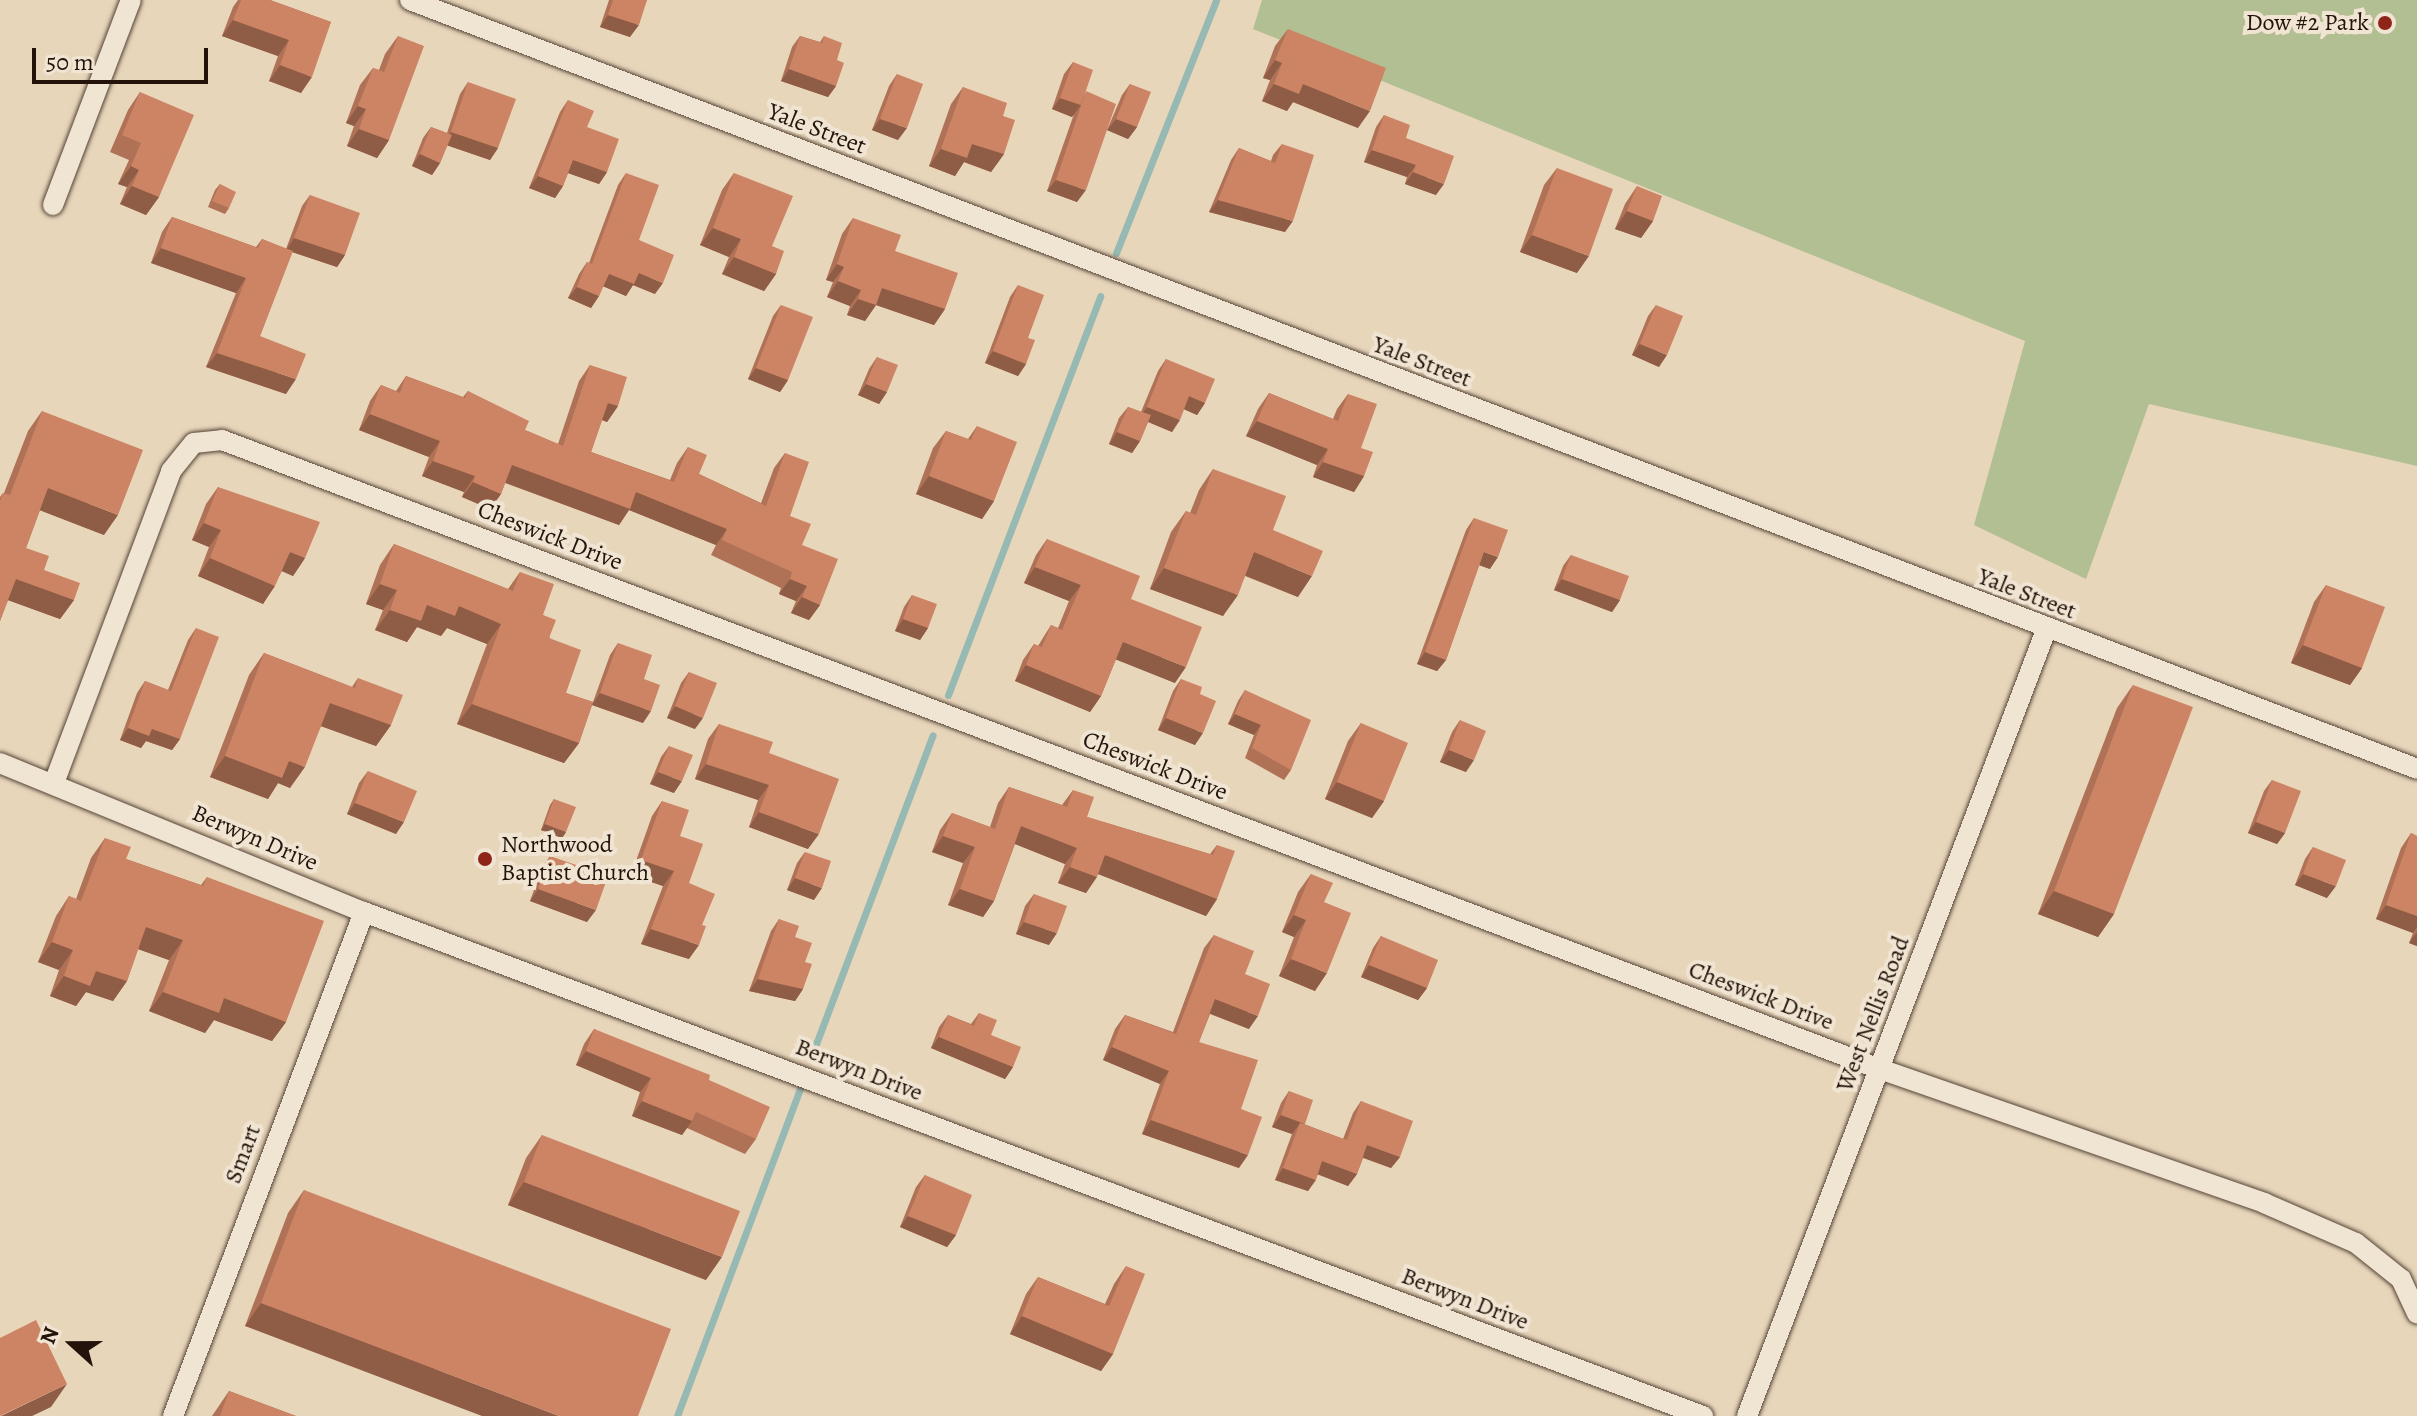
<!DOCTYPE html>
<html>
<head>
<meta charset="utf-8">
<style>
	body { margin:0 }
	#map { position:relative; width:2417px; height:1416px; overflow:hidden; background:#e8d6bb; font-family:Alegreya,serif }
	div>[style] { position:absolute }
	.green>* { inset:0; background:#b2bf93 }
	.stream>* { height:7px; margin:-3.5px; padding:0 3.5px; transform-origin:3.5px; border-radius:3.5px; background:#97b9b4 }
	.roads { filter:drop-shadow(0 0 2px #544436) drop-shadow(0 0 2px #544436) }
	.street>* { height:20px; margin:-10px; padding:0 10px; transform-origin:10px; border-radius:10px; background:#f0e4d3 }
	.wall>* { inset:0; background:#af7256 }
	.shaded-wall>* { inset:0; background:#8f5c46 }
	.building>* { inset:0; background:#cc8464 }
	.dots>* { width:22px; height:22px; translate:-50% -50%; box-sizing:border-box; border:4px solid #f0e4d3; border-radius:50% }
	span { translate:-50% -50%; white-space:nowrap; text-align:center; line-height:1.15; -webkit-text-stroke:8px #f0e4d3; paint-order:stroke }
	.poi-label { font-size:24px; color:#23130a }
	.right { translate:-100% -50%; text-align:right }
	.left { translate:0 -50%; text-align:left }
	.street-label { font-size:24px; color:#23130a }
	.north { position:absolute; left:32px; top:1304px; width:80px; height:80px; -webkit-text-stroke:6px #f0e4d3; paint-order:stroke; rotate:291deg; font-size:22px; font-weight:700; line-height:32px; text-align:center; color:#23130a }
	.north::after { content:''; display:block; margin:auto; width:28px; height:36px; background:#23130a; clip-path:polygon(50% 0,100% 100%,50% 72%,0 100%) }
	.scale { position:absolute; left:32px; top:48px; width:176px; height:36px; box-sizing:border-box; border:4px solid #23130a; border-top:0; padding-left:10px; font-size:24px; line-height:28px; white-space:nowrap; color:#23130a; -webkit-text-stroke:6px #f0e4d3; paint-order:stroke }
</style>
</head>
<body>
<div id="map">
	<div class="green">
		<i style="clip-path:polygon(1262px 0,2417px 0,2417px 466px,2149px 404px,2086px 579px,1974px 525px,2025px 341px,1253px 29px)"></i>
	</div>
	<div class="stream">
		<i style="left:1116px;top:253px;width:272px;rotate:-68.4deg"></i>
		<i style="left:948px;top:695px;width:427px;rotate:-69.1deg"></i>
		<i style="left:816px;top:1044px;width:330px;rotate:-69.3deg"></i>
		<i style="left:677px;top:1416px;width:353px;rotate:-69.4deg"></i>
	</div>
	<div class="roads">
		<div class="street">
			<i style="left:410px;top:0;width:2149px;rotate:20.96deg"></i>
			<i style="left:53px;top:205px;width:219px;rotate:-69.2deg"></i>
			<i style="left:0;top:763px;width:393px;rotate:22.3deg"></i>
			<i style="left:364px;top:912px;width:1431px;rotate:20.63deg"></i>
			<i style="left:54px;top:783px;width:333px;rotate:-69.4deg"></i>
			<i style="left:171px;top:471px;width:36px;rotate:-51deg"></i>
			<i style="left:194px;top:443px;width:28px;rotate:-6deg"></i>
			<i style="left:222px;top:440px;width:1773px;rotate:20.78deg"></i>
			<i style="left:1880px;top:1069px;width:407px;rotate:19.2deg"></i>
			<i style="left:2264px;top:1203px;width:100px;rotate:23.5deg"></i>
			<i style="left:2356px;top:1243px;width:58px;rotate:38.7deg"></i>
			<i style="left:2401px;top:1279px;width:38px;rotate:65deg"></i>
			<i style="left:173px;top:1416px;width:539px;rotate:-69.24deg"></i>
			<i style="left:1747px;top:1416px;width:841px;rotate:-69.17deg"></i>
		</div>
	</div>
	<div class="wall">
		<i style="clip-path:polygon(238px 0,270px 0,331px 22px,301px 93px,269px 81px,278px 56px,222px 36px,233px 7px)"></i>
		<i style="clip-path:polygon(609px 0,647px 0,630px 37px,600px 27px)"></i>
		<i style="clip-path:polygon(1288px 29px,1358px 128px,1293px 102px,1287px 111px,1262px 101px,1270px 80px,1263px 78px,1275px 46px)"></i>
		<i style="clip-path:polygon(398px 36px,389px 140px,377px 158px,347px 146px,354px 126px,346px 123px,360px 85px,373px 68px,379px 70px,385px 54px)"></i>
		<i style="clip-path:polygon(800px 36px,820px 42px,824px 36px,837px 60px,836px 86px,828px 97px,781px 81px,792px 47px)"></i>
		<i style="clip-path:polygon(1073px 62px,1085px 93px,1077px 202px,1047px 191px,1074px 114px,1072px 117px,1052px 109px,1064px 74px)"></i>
		<i style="clip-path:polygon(897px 74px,898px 140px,872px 130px,889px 86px)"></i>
		<i style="clip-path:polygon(468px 82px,498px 148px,490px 160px,447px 145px,440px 163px,432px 175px,412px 166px,423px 138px,431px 127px,447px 133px,460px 94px)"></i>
		<i style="clip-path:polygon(1130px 84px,1137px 127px,1128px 139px,1107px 130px,1122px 95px)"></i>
		<i style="clip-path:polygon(963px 87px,1003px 116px,1004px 154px,991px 172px,964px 162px,955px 176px,929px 166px,951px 104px)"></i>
		<i style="clip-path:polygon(140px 92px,159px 197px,146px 215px,120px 204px,127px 187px,118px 184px,129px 160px,110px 152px,128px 110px)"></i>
		<i style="clip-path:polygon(568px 100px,587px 127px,607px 172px,599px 184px,568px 173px,563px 186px,555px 198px,529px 188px,560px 112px)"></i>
		<i style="clip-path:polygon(1384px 115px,1406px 138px,1436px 195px,1405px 184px,1407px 177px,1364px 162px,1376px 127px)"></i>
		<i style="clip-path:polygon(1282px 144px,1285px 232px,1209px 212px,1231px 160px,1239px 148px,1271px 161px,1273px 155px)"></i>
		<i style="clip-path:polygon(1557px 168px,1577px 273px,1520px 252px,1544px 185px)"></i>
		<i style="clip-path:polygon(626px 173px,639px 240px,655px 294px,633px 285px,626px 296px,603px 286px,599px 296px,591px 308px,568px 298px,579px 274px,587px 262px,589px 263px,618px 185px)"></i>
		<i style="clip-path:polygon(734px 173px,772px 246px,776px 274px,764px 291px,722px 274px,729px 257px,700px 245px,722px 190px)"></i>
		<i style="clip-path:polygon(220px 184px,229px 208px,225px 214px,208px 207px,215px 190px)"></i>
		<i style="clip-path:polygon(1637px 186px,1653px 221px,1641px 238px,1615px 229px,1625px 204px)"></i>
		<i style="clip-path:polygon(310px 195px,345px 255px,337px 267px,292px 252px,260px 336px,286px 394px,206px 367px,236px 293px,151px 263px,162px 232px,172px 217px,256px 247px,262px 239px,286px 249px,302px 206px)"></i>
		<i style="clip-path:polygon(853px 218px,895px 251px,945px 309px,934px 325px,876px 305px,865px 321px,847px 315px,850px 306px,827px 297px,833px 282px,826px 280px,842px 234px)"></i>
		<i style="clip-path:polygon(1018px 285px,1028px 338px,1026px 364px,1018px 376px,985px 363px,1010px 297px)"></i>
		<i style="clip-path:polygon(781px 305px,788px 380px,780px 392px,748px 379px,773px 316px)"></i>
		<i style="clip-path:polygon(1656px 305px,1659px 367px,1632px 355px,1648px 316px)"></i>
		<i style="clip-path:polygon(877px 357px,887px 392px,879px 404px,858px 395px,869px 369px)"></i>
		<i style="clip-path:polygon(1166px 359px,1205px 403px,1197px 415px,1184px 409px,1172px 432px,1148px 422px,1140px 441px,1132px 453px,1109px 444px,1119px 418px,1128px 407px,1141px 412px,1158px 371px)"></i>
		<i style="clip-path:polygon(590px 365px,618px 406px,607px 422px,602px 420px,591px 452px,670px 480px,677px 463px,688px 447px,699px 474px,761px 503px,774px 468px,785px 453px,790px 516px,802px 545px,820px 605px,809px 620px,791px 613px,796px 601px,779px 594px,781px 588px,711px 555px,716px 545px,629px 510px,619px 525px,505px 483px,501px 494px,490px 509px,462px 497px,464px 492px,422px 476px,429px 457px,359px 430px,370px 401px,381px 385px,396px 391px,406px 376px,463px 397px,468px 391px,525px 430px,558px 444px,579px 381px)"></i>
		<i style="clip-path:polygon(1269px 393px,1333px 419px,1337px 409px,1348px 394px,1361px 448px,1364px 476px,1354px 492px,1313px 477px,1317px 465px,1246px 436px,1258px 409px)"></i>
		<i style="clip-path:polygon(42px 411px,104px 535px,40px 510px,26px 548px,44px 570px,74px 600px,60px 619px,8px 600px,0 621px,0 497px,3px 493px,4px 493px,28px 431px)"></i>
		<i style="clip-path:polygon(977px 426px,994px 501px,982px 519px,916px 494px,933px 448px,946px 431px,968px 439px)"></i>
		<i style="clip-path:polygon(1213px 469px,1273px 530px,1298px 597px,1245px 576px,1223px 616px,1150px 589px,1171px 532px,1186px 511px,1190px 513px,1199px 490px)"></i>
		<i style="clip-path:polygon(218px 487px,305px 558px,293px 576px,282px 571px,263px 604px,198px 576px,209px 547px,192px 540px,206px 504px)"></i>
		<i style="clip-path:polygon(1474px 518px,1490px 569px,1479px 565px,1446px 660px,1437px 671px,1417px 664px,1466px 530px)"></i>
		<i style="clip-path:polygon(1047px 539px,1131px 599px,1175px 683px,1116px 659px,1101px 696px,1090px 712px,1015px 681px,1023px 660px,1034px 644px,1038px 646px,1051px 625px,1058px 628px,1069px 601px,1024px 583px,1036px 555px)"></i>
		<i style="clip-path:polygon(394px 544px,508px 589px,520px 572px,543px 615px,566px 693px,593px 702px,610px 655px,618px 643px,644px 679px,643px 723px,592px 705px,579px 743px,564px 763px,457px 724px,487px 644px,447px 628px,441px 636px,417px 627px,407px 642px,375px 630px,383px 610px,366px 604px,380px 565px)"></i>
		<i style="clip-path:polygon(1571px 555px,1620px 600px,1612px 612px,1554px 590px,1563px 566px)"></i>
		<i style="clip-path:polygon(2326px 585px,2362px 668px,2350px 685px,2291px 663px,2314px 602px)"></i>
		<i style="clip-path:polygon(912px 595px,928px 628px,920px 640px,895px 631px,904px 607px)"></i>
		<i style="clip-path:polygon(196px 628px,180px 739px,172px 750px,146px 741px,141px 748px,120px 740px,137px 693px,145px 681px,168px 690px,188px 640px)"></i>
		<i style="clip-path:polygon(264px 653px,352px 687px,358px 678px,391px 725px,376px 746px,321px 726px,290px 788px,278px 783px,268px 799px,210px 777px,249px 675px)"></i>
		<i style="clip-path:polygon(689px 672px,695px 729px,667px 718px,681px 683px)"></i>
		<i style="clip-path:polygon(1181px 679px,1200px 694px,1195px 745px,1158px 730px,1173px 691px)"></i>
		<i style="clip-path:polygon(2133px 685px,2114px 914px,2098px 937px,2038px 914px,2117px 708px)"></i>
		<i style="clip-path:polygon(1245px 690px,1291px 770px,1284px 780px,1245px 758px,1254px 735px,1228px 724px,1238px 701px)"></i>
		<i style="clip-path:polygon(1460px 720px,1466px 772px,1440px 762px,1452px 732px)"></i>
		<i style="clip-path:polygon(1361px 723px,1384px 801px,1372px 818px,1325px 799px,1348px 741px)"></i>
		<i style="clip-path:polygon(719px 724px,769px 753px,808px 849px,749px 827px,758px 800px,695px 779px,708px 739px)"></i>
		<i style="clip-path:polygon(669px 746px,674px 793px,650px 784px,661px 757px)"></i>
		<i style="clip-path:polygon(368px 771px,396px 834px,347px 814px,359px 783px)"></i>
		<i style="clip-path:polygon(2272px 780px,2285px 833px,2277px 844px,2248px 833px,2264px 791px)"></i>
		<i style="clip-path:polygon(1009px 787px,1062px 805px,1073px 790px,1087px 817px,1210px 854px,1217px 845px,1217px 899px,1206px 916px,1098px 874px,1086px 893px,1058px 883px,1065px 864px,1015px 844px,994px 901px,983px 917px,948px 905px,963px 863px,932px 852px,940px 830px,952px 813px,990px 827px,998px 803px)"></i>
		<i style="clip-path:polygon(554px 799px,566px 832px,562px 838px,541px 830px,550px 805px)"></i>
		<i style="clip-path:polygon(662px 801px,680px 836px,689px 883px,689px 959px,641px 944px,663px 886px,631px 875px,652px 816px)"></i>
		<i style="clip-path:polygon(2411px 833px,2417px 836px,2417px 946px,2409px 943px,2413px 933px,2376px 919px,2401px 848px)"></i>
		<i style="clip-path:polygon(105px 838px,126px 859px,201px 885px,207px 877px,286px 1022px,272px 1041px,214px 1020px,205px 1033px,149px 1011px,169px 960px,138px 949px,127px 981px,113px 1001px,86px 992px,76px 1006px,50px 996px,59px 970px,38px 962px,56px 916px,69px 896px,76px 899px,91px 858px)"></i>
		<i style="clip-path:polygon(2313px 847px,2327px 898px,2295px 885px,2305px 859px)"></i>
		<i style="clip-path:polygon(805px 852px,814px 900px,787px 890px,797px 863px)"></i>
		<i style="clip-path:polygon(550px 856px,587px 922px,530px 901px,542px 868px)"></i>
		<i style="clip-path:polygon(1311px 874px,1324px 902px,1315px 991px,1279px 976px,1294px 937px,1282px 932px,1298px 892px)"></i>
		<i style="clip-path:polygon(1034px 894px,1049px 945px,1016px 934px,1025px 906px)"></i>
		<i style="clip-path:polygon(779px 919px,795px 937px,805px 962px,803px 989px,795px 1001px,749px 991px,771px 931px)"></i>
		<i style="clip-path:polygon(1214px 935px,1245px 974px,1249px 1029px,1210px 1014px,1199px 1042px,1241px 1109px,1239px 1168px,1142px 1134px,1160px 1084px,1103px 1060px,1115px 1029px,1125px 1015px,1173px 1032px,1204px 948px)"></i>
		<i style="clip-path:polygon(1381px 936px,1427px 988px,1418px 1000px,1361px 977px,1373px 948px)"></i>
		<i style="clip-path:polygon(979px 1013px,991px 1035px,1013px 1067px,1005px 1079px,931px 1048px,939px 1027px,948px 1015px,971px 1024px)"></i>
		<i style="clip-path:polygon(594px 1029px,709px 1080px,756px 1139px,745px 1154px,687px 1128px,682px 1135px,632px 1116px,640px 1092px,576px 1065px,584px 1044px)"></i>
		<i style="clip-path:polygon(1289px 1091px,1304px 1124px,1343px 1139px,1353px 1113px,1361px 1101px,1400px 1157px,1391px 1168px,1363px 1158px,1357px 1174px,1348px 1186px,1318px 1174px,1308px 1191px,1275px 1180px,1292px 1134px,1272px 1127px,1281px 1103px)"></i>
		<i style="clip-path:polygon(542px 1135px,706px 1280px,508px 1205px,526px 1158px)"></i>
		<i style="clip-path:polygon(925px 1175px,956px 1235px,947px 1247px,900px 1227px,916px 1187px)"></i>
		<i style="clip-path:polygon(304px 1190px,638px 1416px,245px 1326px,288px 1213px)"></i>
		<i style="clip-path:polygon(1126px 1266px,1113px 1354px,1101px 1371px,1010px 1334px,1026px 1294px,1038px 1277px,1105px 1304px,1114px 1284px)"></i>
		<i style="clip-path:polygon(229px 1391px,296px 1416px,212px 1416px)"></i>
	</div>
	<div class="shaded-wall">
		<i style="clip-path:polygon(608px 15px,639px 25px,630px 37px,600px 27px)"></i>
		<i style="clip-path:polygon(233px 20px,289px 40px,278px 56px,222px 36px)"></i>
		<i style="clip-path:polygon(1275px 60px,1282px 63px,1270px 80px,1263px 78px)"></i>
		<i style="clip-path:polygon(280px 65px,312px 77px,301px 93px,269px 81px)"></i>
		<i style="clip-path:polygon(789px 69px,836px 86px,828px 97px,781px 81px)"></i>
		<i style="clip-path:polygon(1274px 84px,1303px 84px,1370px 111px,1358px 128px,1293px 102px,1287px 111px,1262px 101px)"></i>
		<i style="clip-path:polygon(1060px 98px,1081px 105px,1072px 117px,1052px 109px)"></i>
		<i style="clip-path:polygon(358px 106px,366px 109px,354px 126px,346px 123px)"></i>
		<i style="clip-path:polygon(880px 119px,907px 128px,898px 140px,872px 130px)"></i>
		<i style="clip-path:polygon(1116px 119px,1137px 127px,1128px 139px,1107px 130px)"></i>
		<i style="clip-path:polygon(359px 129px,389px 140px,377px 158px,347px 146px)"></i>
		<i style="clip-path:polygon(451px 132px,498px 148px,490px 160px,443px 144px)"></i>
		<i style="clip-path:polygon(972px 144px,1004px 154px,991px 172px,964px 162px,955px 176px,929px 166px,941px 149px)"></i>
		<i style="clip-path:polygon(1372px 150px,1416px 165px,1407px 177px,1364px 162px)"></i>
		<i style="clip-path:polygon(420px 154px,440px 163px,432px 175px,412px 166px)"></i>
		<i style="clip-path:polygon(573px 160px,607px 172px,599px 184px,565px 172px)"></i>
		<i style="clip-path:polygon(131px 166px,139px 170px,127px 187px,118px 184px)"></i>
		<i style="clip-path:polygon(1413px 172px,1444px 184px,1436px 195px,1405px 184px)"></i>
		<i style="clip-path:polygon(538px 176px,563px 186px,555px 198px,529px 188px)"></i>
		<i style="clip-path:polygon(1056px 180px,1086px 190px,1077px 202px,1047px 191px)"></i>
		<i style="clip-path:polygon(132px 186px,159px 197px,146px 215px,120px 204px)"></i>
		<i style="clip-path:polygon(1218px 200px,1293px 221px,1285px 232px,1209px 212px)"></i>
		<i style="clip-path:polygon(1627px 211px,1653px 221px,1641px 238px,1615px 229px)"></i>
		<i style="clip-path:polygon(713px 228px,741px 239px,729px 257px,700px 245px)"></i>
		<i style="clip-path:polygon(1532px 235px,1589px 256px,1577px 273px,1520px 252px)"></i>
		<i style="clip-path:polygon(294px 238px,345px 255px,337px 267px,286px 250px)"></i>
		<i style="clip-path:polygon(161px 248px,246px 278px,236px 293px,151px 263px)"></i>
		<i style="clip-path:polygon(734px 257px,776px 274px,764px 291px,722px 274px)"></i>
		<i style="clip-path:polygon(837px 264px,844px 267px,833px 282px,826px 280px)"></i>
		<i style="clip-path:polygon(639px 273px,663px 283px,655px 294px,633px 285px,626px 296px,600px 285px,609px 274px)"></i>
		<i style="clip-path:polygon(838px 281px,861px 290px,850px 306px,827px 297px)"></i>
		<i style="clip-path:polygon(577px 287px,599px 296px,591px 308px,568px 298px)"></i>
		<i style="clip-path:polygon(882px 288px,945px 309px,934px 325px,876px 305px,865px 321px,847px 315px,858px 299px)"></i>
		<i style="clip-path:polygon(1640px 344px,1667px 355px,1659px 367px,1632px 355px)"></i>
		<i style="clip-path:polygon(993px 351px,1026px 364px,1018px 376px,985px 363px)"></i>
		<i style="clip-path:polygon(217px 353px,296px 379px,286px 394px,206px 367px)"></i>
		<i style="clip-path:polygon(756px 368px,788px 380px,780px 392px,748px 379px)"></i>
		<i style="clip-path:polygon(866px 384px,887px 392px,879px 404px,858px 395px)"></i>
		<i style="clip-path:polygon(1189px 396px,1205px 403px,1197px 415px,1181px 408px)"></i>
		<i style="clip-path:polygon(608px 403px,618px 406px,607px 422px,597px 418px)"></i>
		<i style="clip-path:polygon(1147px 407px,1180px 420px,1172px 432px,1139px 418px)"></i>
		<i style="clip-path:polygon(370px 414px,440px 441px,429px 457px,359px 430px)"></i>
		<i style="clip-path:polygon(1257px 421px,1328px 449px,1317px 465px,1246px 436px)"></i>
		<i style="clip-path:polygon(1117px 432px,1140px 441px,1132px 453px,1109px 444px)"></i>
		<i style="clip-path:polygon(433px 461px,475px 476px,464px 492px,422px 476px)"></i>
		<i style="clip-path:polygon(1323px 462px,1364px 476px,1354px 492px,1313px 477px)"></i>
		<i style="clip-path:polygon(512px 465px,636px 492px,727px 529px,716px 545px,629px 510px,619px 525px,501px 481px)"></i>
		<i style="clip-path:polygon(929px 476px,994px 501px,982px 519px,916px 494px)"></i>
		<i style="clip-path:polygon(473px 482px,501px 494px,490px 509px,462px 497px)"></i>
		<i style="clip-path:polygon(48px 488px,118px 515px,104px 535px,34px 508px)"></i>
		<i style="clip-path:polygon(204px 523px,221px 530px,209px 547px,192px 540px)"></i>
		<i style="clip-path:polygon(290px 552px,305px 558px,293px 576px,277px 569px)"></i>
		<i style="clip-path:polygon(1254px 552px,1312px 576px,1298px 597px,1239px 573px)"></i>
		<i style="clip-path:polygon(1484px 552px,1498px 557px,1490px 569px,1476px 564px)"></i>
		<i style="clip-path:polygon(210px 558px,275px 586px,263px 604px,198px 576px)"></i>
		<i style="clip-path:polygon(1035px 567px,1081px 585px,1069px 601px,1024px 583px)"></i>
		<i style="clip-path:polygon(1164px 568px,1238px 595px,1223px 616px,1150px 589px)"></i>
		<i style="clip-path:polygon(16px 579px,74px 600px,60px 619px,2px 598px)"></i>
		<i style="clip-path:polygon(790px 579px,807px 586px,796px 601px,779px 594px)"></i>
		<i style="clip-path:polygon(1562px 579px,1620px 600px,1612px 612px,1554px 590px)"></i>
		<i style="clip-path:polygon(380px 584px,397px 590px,383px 610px,366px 604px)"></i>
		<i style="clip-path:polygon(802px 597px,820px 605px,809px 620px,791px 613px)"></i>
		<i style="clip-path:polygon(427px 605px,459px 606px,501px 624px,487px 644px,447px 628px,441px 636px,417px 627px,407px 642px,375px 630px,390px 610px)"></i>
		<i style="clip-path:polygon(903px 619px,928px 628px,920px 640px,895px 631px)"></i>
		<i style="clip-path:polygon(1123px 642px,1186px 667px,1175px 683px,1112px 658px)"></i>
		<i style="clip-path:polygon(2303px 645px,2362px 668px,2350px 685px,2291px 663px)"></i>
		<i style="clip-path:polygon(1425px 652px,1446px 660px,1437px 671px,1417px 664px)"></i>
		<i style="clip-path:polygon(1026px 665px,1101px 696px,1090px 712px,1015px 681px)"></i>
		<i style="clip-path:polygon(600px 693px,651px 711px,643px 723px,592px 705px)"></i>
		<i style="clip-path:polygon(330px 703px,391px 725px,376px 746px,315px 724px)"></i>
		<i style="clip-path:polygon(472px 704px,579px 743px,564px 763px,457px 724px)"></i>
		<i style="clip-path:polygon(675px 706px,703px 718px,695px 729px,667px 718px)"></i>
		<i style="clip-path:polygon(1235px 714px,1261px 725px,1254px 735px,1228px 724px)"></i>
		<i style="clip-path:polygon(1166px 718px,1203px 733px,1195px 745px,1158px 730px)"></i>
		<i style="clip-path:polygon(128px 728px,152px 729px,180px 739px,172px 750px,146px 741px,141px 748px,120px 740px)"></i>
		<i style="clip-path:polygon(1449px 750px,1474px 760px,1466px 772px,1440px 762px)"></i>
		<i style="clip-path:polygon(225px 756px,289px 761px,305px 767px,290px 788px,278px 783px,268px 799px,210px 777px)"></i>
		<i style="clip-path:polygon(706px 764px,769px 785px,758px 800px,695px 779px)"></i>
		<i style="clip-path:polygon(658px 772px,682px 781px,674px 793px,650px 784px)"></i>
		<i style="clip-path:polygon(1337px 782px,1384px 801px,1372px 818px,1325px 799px)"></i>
		<i style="clip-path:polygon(355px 803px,404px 822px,396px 834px,347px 814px)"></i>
		<i style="clip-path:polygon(759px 812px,819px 834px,808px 849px,749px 827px)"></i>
		<i style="clip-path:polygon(2256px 822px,2285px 833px,2277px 844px,2248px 833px)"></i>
		<i style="clip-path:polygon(545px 824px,566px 832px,562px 838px,541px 830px)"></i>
		<i style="clip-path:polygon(1021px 826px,1077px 848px,1065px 864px,1010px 842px)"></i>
		<i style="clip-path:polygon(943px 836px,975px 847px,963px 863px,932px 852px)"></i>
		<i style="clip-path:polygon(1105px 855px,1217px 899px,1206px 916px,1093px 872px)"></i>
		<i style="clip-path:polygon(641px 860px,674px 871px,663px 886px,631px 875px)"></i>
		<i style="clip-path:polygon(1070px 867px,1097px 877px,1086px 893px,1058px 883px)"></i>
		<i style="clip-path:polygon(2303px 874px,2336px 886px,2327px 898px,2295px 885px)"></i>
		<i style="clip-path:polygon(795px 878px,822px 888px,814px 900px,787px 890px)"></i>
		<i style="clip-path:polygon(538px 889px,596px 910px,587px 922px,530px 901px)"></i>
		<i style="clip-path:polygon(960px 889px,994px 901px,983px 917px,948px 905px)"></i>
		<i style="clip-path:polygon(2054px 891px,2114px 914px,2098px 937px,2038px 914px)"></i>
		<i style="clip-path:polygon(2386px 905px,2417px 916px,2417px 927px,2413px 933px,2376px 919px)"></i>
		<i style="clip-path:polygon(1294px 915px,1306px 920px,1294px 937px,1282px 932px)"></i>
		<i style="clip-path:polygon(1024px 922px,1057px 933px,1049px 945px,1016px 934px)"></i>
		<i style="clip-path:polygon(146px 927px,183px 940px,169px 960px,132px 947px)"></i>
		<i style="clip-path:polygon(651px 929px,699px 945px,689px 959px,641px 944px)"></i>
		<i style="clip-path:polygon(2417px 932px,2417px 946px,2409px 943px)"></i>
		<i style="clip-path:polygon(52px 942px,73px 950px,59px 970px,38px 962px)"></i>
		<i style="clip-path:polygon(1291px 959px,1327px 973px,1315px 991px,1279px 976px)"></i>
		<i style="clip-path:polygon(1369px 965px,1427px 988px,1418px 1000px,1361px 977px)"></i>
		<i style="clip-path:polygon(96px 971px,127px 981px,113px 1001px,86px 992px,76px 1006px,50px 996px,64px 976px)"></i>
		<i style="clip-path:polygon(758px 979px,803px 989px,795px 1001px,749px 991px)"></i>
		<i style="clip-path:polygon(163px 992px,224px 998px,286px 1022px,272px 1041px,214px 1020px,205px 1033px,149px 1011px)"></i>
		<i style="clip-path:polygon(1215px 999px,1258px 1016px,1249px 1029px,1206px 1012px)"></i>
		<i style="clip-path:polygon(939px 1037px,1013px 1067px,1005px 1079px,931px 1048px)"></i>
		<i style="clip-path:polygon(1112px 1047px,1169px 1071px,1160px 1084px,1103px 1060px)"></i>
		<i style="clip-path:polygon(586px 1051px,651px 1078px,640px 1092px,576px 1065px)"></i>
		<i style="clip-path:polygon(642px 1101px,692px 1121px,682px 1135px,632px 1116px)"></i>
		<i style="clip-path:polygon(1281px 1115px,1305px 1124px,1300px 1123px,1292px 1134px,1272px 1127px)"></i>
		<i style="clip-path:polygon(1151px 1120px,1248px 1155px,1239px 1168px,1142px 1134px)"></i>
		<i style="clip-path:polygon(1367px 1145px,1400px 1157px,1391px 1168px,1359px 1156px)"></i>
		<i style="clip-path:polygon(1322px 1161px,1357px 1174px,1348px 1186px,1314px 1173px)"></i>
		<i style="clip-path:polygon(1283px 1168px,1316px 1180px,1308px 1191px,1275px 1180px)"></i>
		<i style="clip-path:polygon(524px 1182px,722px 1257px,706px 1280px,508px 1205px)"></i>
		<i style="clip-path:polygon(908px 1216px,956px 1235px,947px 1247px,900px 1227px)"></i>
		<i style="clip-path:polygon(261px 1303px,559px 1416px,482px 1416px,245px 1326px)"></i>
		<i style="clip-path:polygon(1022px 1316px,1113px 1354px,1101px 1371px,1010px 1334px)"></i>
		<i style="clip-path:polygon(67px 1384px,51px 1407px,32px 1416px,1px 1416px)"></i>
	</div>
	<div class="building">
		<i style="clip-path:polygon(241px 0,270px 0,331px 22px,312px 77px,280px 65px,289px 40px,233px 20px)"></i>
		<i style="clip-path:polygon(613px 0,647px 0,639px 25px,608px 15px)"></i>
		<i style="clip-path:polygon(1288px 29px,1386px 68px,1370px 111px,1303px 84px,1299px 94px,1274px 84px,1282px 63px,1275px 60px)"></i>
		<i style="clip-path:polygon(398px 36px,424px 46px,389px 140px,359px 129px,366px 109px,358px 106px,373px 68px,384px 72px)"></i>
		<i style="clip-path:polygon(800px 36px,822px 43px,824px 36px,842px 43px,837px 60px,844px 63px,836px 86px,789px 69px)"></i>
		<i style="clip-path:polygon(1073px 62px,1093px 70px,1081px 105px,1060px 98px)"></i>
		<i style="clip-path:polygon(897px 74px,923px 84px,907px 128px,880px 119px)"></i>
		<i style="clip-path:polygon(468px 82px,516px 99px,498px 148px,451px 132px)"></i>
		<i style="clip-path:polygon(1130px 84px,1151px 92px,1137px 127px,1116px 119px)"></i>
		<i style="clip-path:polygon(963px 87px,1007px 103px,1003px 116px,1015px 120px,1004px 154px,972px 144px,967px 158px,941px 149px)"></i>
		<i style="clip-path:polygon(1086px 91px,1116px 104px,1086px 190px,1056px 180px)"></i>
		<i style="clip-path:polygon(140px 92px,194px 115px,159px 197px,132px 186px,139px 170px,131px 166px,141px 143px,122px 135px)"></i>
		<i style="clip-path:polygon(568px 100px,594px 111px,587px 127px,619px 139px,607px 172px,573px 160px,563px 186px,538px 176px)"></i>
		<i style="clip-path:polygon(1384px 115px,1410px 125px,1406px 138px,1454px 156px,1444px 184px,1413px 172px,1416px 165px,1372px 150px)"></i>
		<i style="clip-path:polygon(431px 127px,452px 135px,440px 163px,420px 154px)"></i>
		<i style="clip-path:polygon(1282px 144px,1314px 155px,1293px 221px,1218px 200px,1239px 148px,1275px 163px)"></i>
		<i style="clip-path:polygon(1557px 168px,1613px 189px,1589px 256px,1532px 235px)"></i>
		<i style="clip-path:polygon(626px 173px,659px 185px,639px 240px,674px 255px,663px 283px,639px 273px,634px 284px,609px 274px,599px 296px,577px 287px,587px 262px,592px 264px)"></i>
		<i style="clip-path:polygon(734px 173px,793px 196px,772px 246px,784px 251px,776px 274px,734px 257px,741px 239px,713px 228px)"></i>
		<i style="clip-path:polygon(220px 184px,236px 192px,229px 208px,212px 201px)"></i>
		<i style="clip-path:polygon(1637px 186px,1662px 196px,1653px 221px,1627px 211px)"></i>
		<i style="clip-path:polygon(310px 195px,360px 213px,345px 255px,294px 238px)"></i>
		<i style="clip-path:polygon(172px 217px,258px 248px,262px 239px,293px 251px,260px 336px,306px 354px,296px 379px,217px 353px,246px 278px,161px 248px)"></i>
		<i style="clip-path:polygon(853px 218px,901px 235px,895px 251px,958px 273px,945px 309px,882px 288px,876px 305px,858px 299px,861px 290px,838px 281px,844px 267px,837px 264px)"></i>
		<i style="clip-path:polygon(1018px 285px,1044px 295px,1028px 338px,1035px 340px,1026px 364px,993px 351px)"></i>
		<i style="clip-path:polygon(781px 305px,813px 317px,788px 380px,756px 368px)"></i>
		<i style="clip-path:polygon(1656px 305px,1683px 316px,1667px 355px,1640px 344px)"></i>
		<i style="clip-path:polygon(877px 357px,898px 365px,887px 392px,866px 384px)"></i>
		<i style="clip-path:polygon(1166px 359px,1215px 379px,1205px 403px,1189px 396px,1180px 420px,1147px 407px)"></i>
		<i style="clip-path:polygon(590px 365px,627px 377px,618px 406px,608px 403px,591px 452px,674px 482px,688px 447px,707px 455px,699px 474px,766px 506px,785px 453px,809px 462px,790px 516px,811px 524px,802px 545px,838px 559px,820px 605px,802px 597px,807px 586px,790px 579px,792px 572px,722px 540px,727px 529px,636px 492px,630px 509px,512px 465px,501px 494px,473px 482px,475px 476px,433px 461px,440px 441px,370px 414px,381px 385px,400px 393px,406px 376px,465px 398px,468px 391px,529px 421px,525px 430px,563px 446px)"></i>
		<i style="clip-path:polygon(1269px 393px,1338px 421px,1348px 394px,1377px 404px,1361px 448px,1373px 452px,1364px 476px,1323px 462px,1328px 449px,1257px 421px)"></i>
		<i style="clip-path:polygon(1128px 407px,1151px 415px,1140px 441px,1117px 432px)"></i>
		<i style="clip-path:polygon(42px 411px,143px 450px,118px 515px,48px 488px,26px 548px,49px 556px,44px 570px,80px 583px,74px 600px,16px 579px,0 621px,0 501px,3px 493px,10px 495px)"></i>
		<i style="clip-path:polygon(977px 426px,1017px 442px,994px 501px,929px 476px,946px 431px,971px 440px)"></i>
		<i style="clip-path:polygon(1213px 469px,1286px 496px,1273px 530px,1323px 551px,1312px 576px,1254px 552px,1238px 595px,1164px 568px,1186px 511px,1196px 515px)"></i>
		<i style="clip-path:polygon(218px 487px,320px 522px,305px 558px,290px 552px,275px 586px,210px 558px,221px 530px,204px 523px)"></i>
		<i style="clip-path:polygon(1474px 518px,1508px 530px,1498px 557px,1484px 552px,1446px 660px,1425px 652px)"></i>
		<i style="clip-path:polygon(1047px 539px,1140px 576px,1131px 599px,1202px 627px,1186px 667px,1123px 642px,1101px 696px,1026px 665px,1034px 644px,1042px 647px,1051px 625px,1062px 630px,1081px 585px,1035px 567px)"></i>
		<i style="clip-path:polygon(394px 544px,513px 591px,520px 572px,554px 584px,543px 615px,556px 620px,549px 638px,581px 650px,566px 693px,593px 702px,579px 743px,472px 704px,501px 624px,459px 606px,455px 616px,427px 605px,421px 621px,390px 610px,397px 590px,380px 584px)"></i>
		<i style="clip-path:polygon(1571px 555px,1629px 576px,1620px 600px,1562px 579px)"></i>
		<i style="clip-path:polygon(2326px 585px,2385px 607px,2362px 668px,2303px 645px)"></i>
		<i style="clip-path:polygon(912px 595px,937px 604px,928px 628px,903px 619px)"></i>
		<i style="clip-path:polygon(196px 628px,219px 637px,180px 739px,152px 729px,149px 736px,128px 728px,145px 681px,171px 691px)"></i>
		<i style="clip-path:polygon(618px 643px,652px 655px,644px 679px,660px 685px,651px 711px,600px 693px)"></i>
		<i style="clip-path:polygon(264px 653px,355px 688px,358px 678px,403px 695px,391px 725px,330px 703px,305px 767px,289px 761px,282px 778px,225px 756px)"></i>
		<i style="clip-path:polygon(689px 672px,717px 683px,703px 718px,675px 706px)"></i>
		<i style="clip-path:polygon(1181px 679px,1202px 687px,1200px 694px,1216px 701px,1203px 733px,1166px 718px)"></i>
		<i style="clip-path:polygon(2133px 685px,2193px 707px,2114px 914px,2054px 891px)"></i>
		<i style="clip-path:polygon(1245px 690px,1311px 720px,1291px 770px,1252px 748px,1261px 725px,1235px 714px)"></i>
		<i style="clip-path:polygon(1460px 720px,1486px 731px,1474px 760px,1449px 750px)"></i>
		<i style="clip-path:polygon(1361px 723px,1408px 743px,1384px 801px,1337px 782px)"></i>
		<i style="clip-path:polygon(719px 724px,773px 742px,769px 753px,839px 779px,819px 834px,759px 812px,769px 785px,706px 764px)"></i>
		<i style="clip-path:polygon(669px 746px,693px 755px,682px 781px,658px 772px)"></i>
		<i style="clip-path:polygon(368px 771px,417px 791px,404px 822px,355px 803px)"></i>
		<i style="clip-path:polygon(2272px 780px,2301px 791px,2285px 833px,2256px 822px)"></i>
		<i style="clip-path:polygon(1009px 787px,1067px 807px,1073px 790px,1094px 797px,1087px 817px,1213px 855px,1217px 845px,1235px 851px,1217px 899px,1105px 855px,1097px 877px,1070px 867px,1077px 848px,1021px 826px,994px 901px,960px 889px,975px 847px,943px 836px,952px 813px,995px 829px)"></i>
		<i style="clip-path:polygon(554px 799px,576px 807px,566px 832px,545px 824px)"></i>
		<i style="clip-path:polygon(662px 801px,689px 810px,680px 836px,703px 844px,689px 883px,715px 894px,702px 925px,706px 926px,699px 945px,651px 929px,674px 871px,641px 860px)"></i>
		<i style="clip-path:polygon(2411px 833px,2417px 836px,2417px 916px,2386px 905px)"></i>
		<i style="clip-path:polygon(105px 838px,131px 847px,126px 859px,203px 886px,207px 877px,324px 921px,286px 1022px,224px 998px,219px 1013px,163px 992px,183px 940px,146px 927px,127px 981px,96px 971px,90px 986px,64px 976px,73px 950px,52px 942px,69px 896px,81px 901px)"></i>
		<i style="clip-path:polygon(2313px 847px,2346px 860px,2336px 886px,2303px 874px)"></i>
		<i style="clip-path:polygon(805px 852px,831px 861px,822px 888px,795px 878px)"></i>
		<i style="clip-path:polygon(550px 856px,608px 876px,596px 910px,538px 889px)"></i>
		<i style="clip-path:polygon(1311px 874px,1333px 883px,1324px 902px,1351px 913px,1327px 973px,1291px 959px,1306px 920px,1294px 915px)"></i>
		<i style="clip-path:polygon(1034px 894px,1067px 906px,1057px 933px,1024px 922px)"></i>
		<i style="clip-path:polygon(779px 919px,799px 926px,795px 937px,812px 943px,805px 962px,812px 964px,803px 989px,758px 979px)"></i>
		<i style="clip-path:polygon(1214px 935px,1254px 951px,1245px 974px,1270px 984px,1258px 1016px,1215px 999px,1199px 1042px,1258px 1060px,1241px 1109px,1262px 1117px,1248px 1155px,1151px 1120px,1169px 1071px,1112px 1047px,1125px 1015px,1176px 1034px)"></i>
		<i style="clip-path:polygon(1381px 936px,1438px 960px,1427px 988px,1369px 965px)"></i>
		<i style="clip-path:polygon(979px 1013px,997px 1020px,991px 1035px,1021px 1047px,1013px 1067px,939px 1037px,948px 1015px,974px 1026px)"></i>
		<i style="clip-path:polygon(594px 1029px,710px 1075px,709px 1080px,770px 1107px,756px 1139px,696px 1112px,692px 1121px,642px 1101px,651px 1078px,586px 1051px)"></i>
		<i style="clip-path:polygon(1289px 1091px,1313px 1100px,1305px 1124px,1281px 1115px)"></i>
		<i style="clip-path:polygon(1361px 1101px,1413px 1121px,1400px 1157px,1367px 1145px,1357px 1174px,1322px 1161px,1316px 1180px,1283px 1168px,1300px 1123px,1347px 1140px)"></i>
		<i style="clip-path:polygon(542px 1135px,740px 1211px,722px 1257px,524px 1182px)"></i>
		<i style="clip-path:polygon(925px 1175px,972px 1195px,956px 1235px,908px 1216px)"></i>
		<i style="clip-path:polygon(304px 1190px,671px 1329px,638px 1416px,559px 1416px,261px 1303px)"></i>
		<i style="clip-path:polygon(1126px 1266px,1145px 1274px,1113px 1354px,1022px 1316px,1038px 1277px,1109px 1306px)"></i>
		<i style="clip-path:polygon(36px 1320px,67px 1384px,0 1416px,0 1338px)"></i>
		<i style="clip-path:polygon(229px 1391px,296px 1416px,220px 1416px)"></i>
	</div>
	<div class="dots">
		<i style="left:2385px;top:23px;background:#8f2418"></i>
		<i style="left:485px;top:859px;background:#8f2418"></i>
	</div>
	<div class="poi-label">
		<span class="right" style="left:2369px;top:23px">Dow #2 Park</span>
		<span class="left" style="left:501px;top:859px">Northwood<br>Baptist Church</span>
	</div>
	<div class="street-label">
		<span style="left:817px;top:129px;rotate:21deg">Yale Street</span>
		<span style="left:1422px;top:362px;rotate:21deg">Yale Street</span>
		<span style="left:550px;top:536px;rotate:21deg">Cheswick Drive</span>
		<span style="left:2027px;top:594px;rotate:21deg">Yale Street</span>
		<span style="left:1155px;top:766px;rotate:21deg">Cheswick Drive</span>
		<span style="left:255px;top:838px;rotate:23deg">Berwyn Drive</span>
		<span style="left:1761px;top:996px;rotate:21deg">Cheswick Drive</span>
		<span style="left:1873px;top:1014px;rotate:-69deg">West Nellis Road</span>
		<span style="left:859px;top:1070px;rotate:21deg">Berwyn Drive</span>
		<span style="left:243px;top:1154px;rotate:-69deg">Smart</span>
		<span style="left:1465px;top:1299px;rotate:21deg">Berwyn Drive</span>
	</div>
	<div class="north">N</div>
	<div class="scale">50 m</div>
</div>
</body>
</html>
